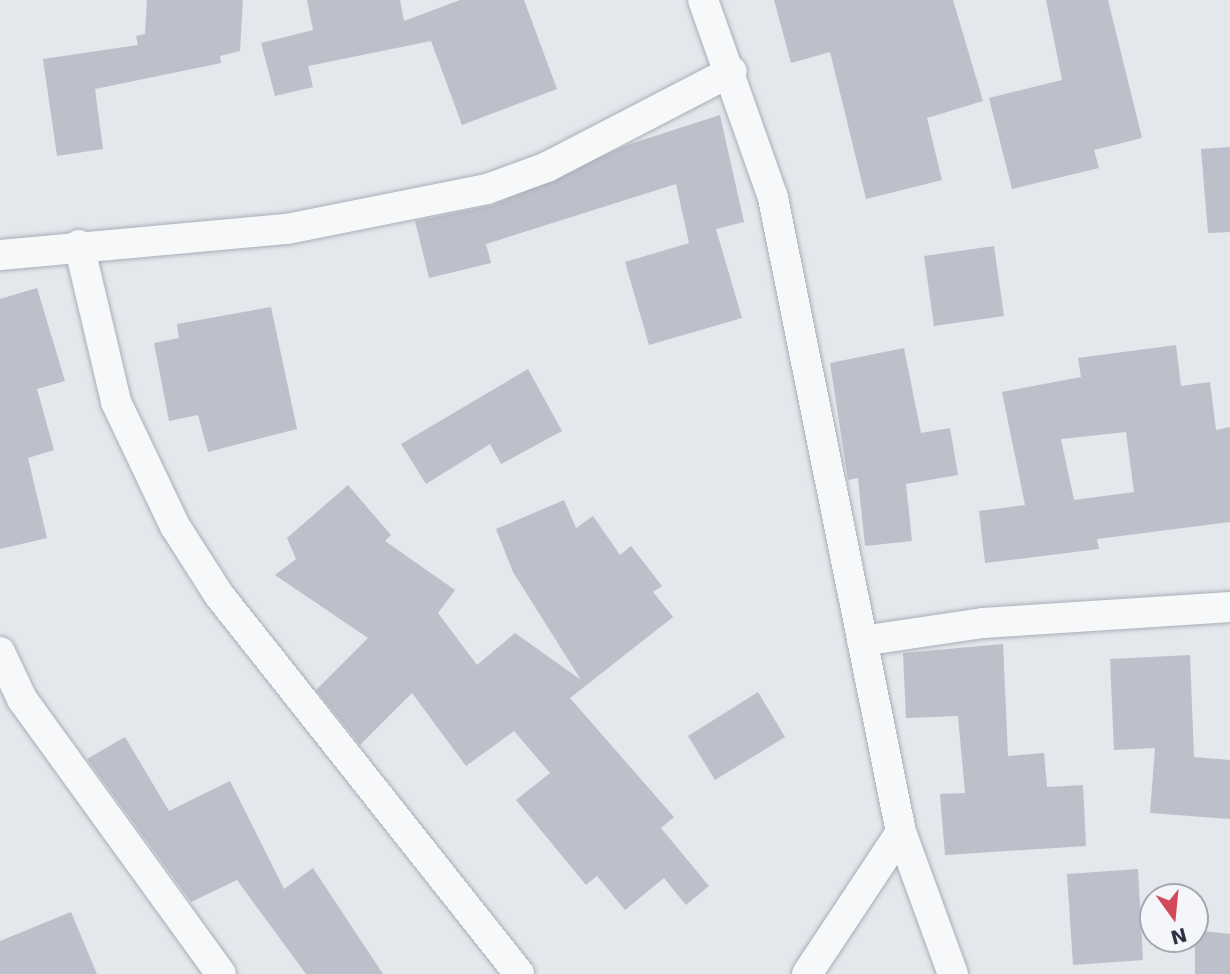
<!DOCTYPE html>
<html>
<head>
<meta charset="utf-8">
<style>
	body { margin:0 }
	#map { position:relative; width:1230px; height:974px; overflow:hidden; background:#e4e7ec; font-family:"DejaVu Sans",sans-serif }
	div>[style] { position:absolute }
	.building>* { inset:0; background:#bbc0ca }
	.roads { filter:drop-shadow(0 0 2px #a9aeb7) drop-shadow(0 0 2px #a9aeb7) }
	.minor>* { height:30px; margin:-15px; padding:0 15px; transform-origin:15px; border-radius:15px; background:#f7f8fa }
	span { translate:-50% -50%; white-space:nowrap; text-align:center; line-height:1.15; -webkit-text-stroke:5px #f4f6f9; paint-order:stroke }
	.north { position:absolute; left:1139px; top:883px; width:70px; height:70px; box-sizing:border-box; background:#f4f6f9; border:2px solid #a4a8b1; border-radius:50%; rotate:165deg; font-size:19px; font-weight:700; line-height:28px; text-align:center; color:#2b3445 }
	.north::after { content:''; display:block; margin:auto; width:24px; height:32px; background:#d1495b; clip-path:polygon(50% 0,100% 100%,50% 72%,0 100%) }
</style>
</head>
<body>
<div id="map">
	<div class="building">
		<i style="clip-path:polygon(147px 0,243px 0,240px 51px,220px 56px,221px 63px,95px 89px,103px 149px,57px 156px,43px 59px,138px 45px,136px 36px,145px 34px)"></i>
		<i style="clip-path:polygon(307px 0,400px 0,404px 21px,460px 0,524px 0,557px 89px,462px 125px,431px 41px,308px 66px,313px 87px,275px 96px,261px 43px,313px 30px)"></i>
		<i style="clip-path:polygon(774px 0,953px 0,983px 101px,927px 118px,942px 180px,866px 199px,830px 52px,791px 63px)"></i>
		<i style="clip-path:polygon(1046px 0,1108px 0,1142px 138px,1094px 150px,1099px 168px,1012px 189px,989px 98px,1062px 80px)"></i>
		<i style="clip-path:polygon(720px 115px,744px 222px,716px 229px,742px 318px,649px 345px,625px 262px,689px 243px,676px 184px,486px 244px,491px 263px,429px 278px,415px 221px,493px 205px,627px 145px)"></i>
		<i style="clip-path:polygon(1230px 147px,1230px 232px,1208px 233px,1201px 149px)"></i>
		<i style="clip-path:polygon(994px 246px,1004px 316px,934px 326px,924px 256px)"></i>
		<i style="clip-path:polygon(37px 288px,65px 381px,37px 389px,54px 450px,28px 458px,47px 538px,0 549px,0 299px)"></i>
		<i style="clip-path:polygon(271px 307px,297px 429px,208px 452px,198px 415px,169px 421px,154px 343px,179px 338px,177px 324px)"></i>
		<i style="clip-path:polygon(evenodd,1176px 345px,1181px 386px,1210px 382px,1216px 430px,1230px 427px,1230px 522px,1097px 539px,1099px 549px,985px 563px,979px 511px,1025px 505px,1002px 392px,1081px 377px,1078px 358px,1176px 345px,1126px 432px,1134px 492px,1074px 500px,1061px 439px,1126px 432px)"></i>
		<i style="clip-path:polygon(904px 348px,921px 433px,950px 428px,958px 475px,906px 484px,912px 541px,865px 546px,858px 478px,848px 480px,830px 363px)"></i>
		<i style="clip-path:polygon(528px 369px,562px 431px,501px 464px,490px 444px,426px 484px,401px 444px)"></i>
		<i style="clip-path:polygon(348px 485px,391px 535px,385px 541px,455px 590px,438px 613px,477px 665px,515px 633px,581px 680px,513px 572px,496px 529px,564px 500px,576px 528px,593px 516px,620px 555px,631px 546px,662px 586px,653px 592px,673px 617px,570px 698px,674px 817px,661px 828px,709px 886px,686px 905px,664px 878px,625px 910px,597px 876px,586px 885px,516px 800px,550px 773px,514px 731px,466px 766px,412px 693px,360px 745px,316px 690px,368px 638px,275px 575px,296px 559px,287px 538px)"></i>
		<i style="clip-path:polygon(1003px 644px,1008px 756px,1044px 753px,1047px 787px,1083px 785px,1086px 846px,945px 855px,940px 794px,965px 793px,958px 716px,906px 718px,903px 653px)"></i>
		<i style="clip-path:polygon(1190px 655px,1194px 757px,1230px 760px,1230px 819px,1150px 813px,1155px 748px,1114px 750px,1110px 659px)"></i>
		<i style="clip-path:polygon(758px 692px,785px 737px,715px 780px,688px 736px)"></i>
		<i style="clip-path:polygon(125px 737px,169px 811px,230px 781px,284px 889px,313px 868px,383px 974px,306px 974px,237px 880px,191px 902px,87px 759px)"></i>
		<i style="clip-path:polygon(1138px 869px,1143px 960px,1073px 965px,1067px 874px)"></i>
		<i style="clip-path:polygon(71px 912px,97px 974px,0 974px,0 941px)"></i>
		<i style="clip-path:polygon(1195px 930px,1230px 934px,1230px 974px,1195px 974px)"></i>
	</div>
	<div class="roads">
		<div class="minor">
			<i style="left:703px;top:0;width:210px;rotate:70.5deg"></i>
			<i style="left:773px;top:198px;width:647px;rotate:78.59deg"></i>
			<i style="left:901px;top:832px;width:151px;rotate:69.9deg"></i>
			<i style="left:79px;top:245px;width:161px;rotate:76.7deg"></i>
			<i style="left:116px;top:402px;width:137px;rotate:64.6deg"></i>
			<i style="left:175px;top:526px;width:82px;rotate:57.5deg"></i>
			<i style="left:219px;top:595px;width:483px;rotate:51.6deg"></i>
			<i style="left:0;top:255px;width:288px;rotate:-5.2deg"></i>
			<i style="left:287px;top:229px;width:204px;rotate:-11.3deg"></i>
			<i style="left:487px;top:189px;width:64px;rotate:-20.1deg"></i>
			<i style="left:547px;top:167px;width:208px;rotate:-27.4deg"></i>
			<i style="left:862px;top:641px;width:122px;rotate:-8.5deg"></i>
			<i style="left:983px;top:623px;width:248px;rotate:-3.7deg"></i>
			<i style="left:0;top:652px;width:52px;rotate:64.9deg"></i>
			<i style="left:22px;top:699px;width:339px;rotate:54.1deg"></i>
			<i style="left:807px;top:974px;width:170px;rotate:-56.5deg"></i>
		</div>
	</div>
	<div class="north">N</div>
</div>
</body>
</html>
